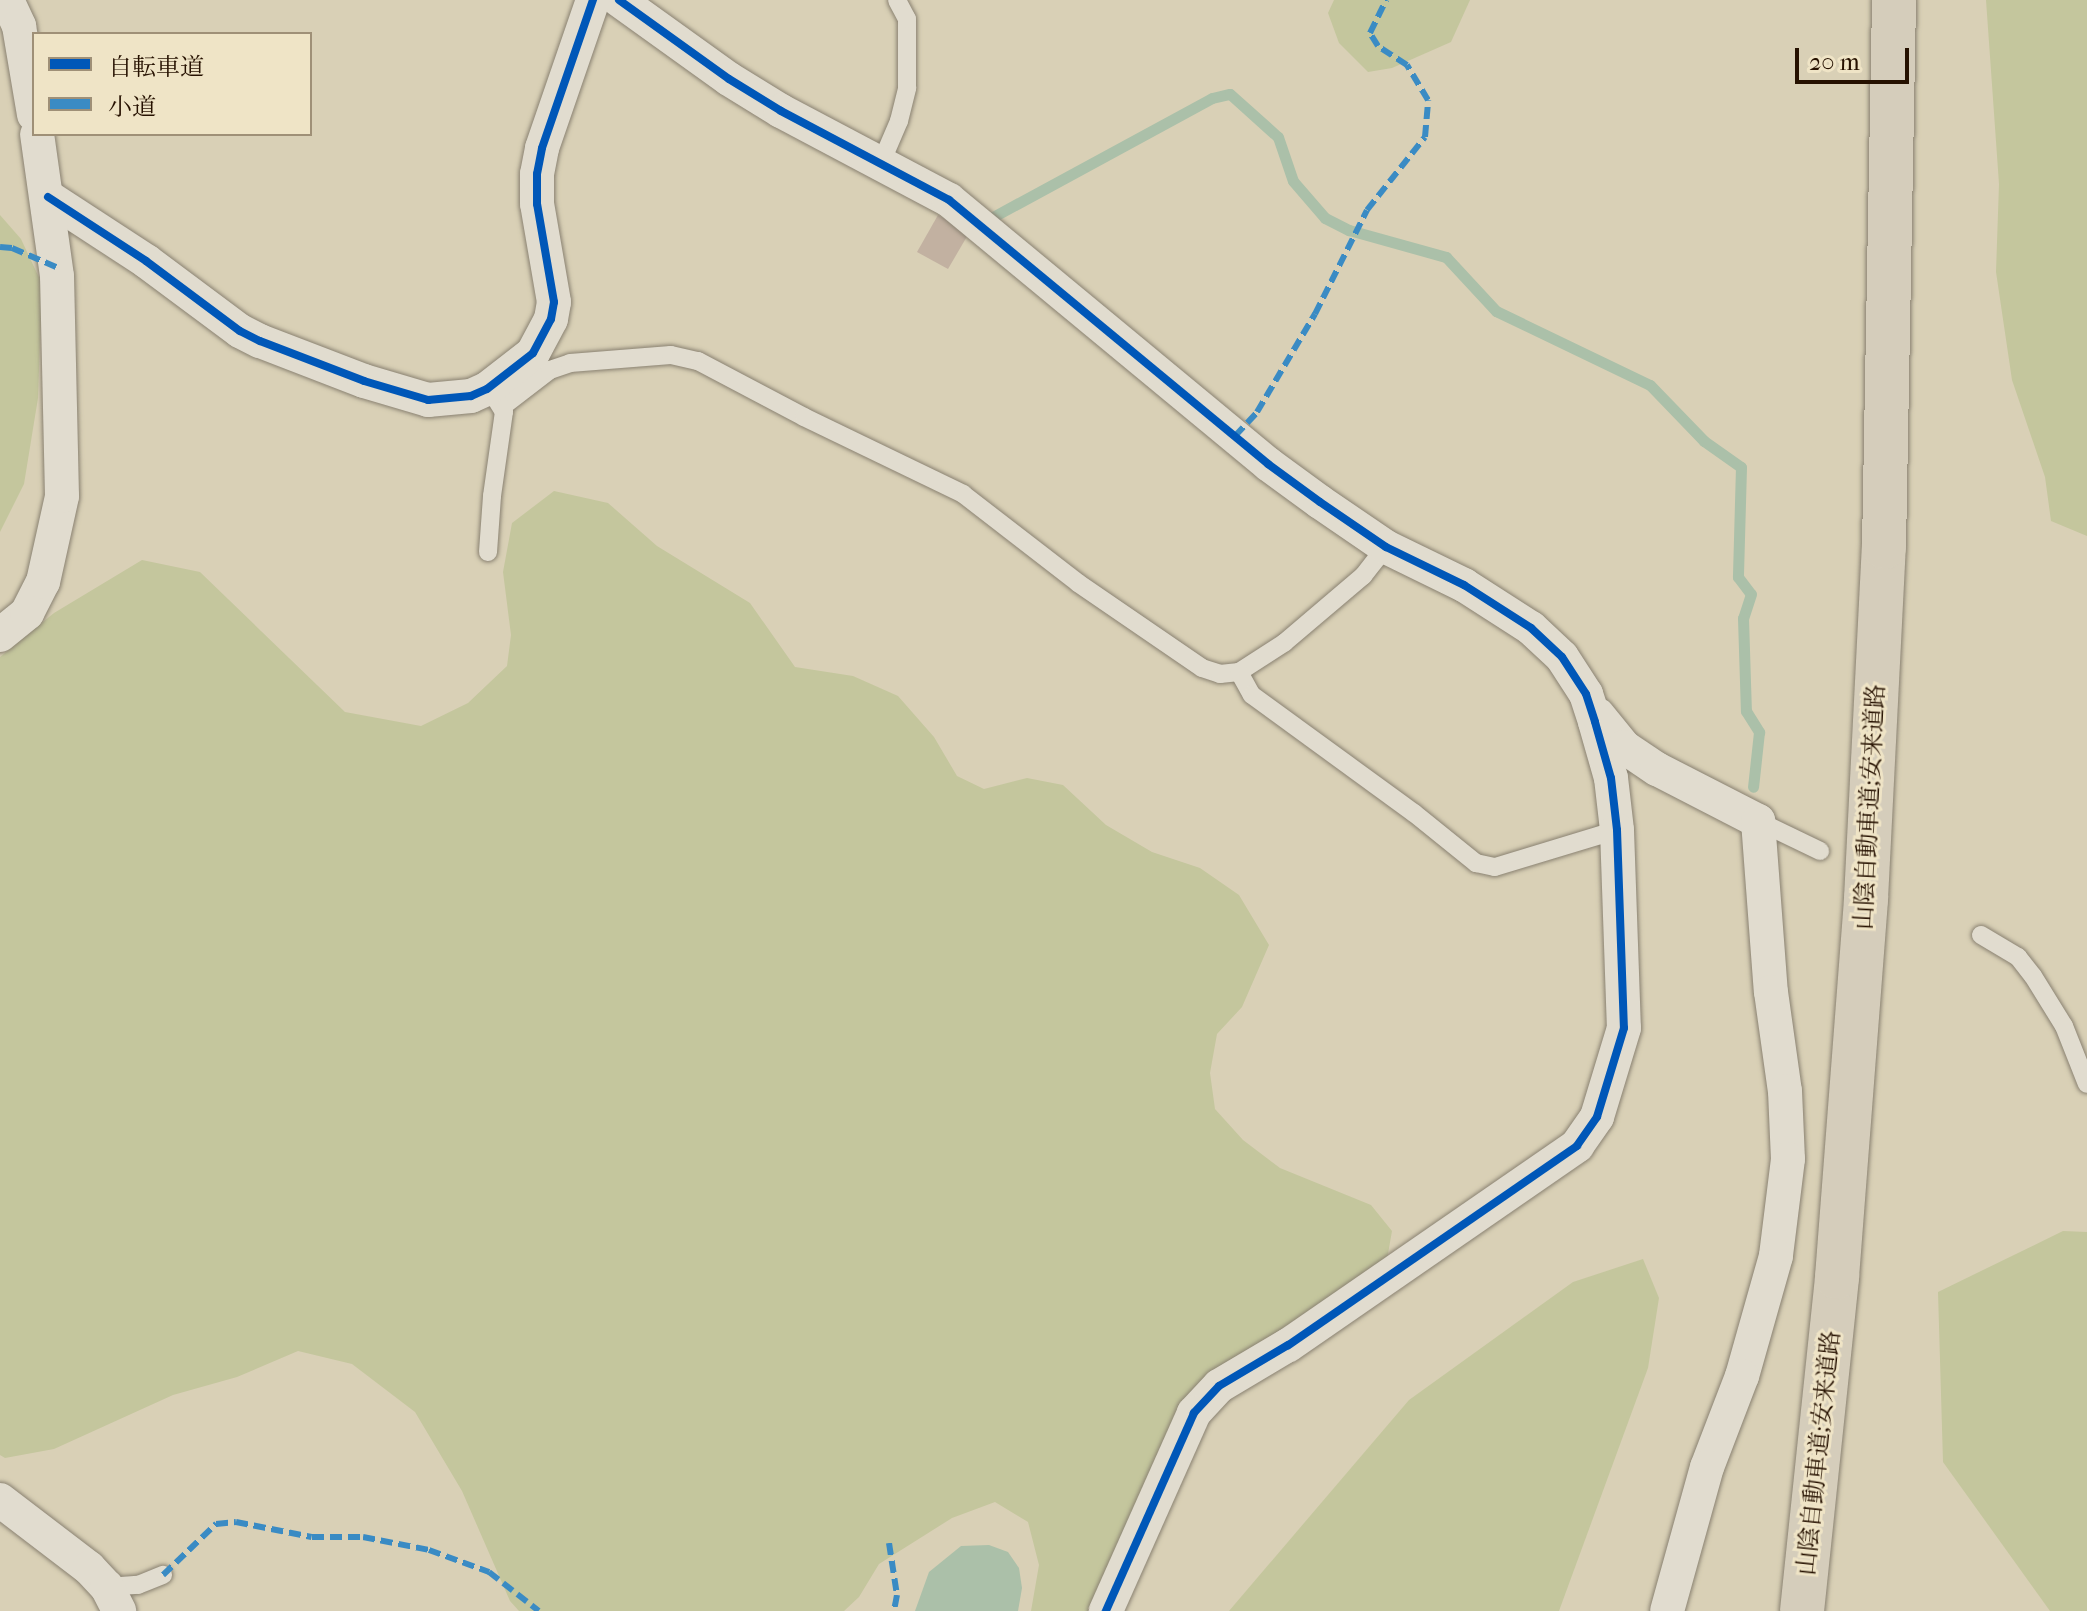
<!DOCTYPE html>
<html>
<head>
<meta charset="utf-8">
<style>
	body { margin:0 }
	#map { position:relative; width:2087px; height:1611px; overflow:hidden; background:#d9d0b6; font-family:"IM FELL French Canon","Noto Serif JP",serif }
	div>[style] { position:absolute }
	.green>* { inset:0; background:#c4c69d }
	.water>* { inset:0; background:#abc0a9 }
	.stream>* { height:11px; margin:-5.5px; padding:0 5.5px; transform-origin:5.5px; border-radius:5.5px; background:#abc0a9 }
	.building>* { inset:0; background:#c2b1a1 }
	.roads { filter:drop-shadow(0 0 2px #898171) drop-shadow(0 0 2px #898171) }
	.service>* { height:18px; margin:-9px; padding:0 9px; transform-origin:9px; border-radius:9px; background:#e1dccf }
	.minor>* { height:34px; margin:-17px; padding:0 17px; transform-origin:17px; border-radius:17px; background:#e1dccf }
	.motorway>* { height:44px; margin:-22px; padding:0 22px; transform-origin:22px; border-radius:22px; background:#d5cdbb }
	.quiet>* { height:6px; margin-top:-3px; transform-origin:0; background:repeating-linear-gradient(90deg,#3a8bc4 0 12px,transparent 0 18px) }
	.cycleway>* { height:8px; margin:-4px; padding:0 4px; transform-origin:4px; border-radius:4px; background:#0057b8 }
	span { translate:-50% -50%; white-space:nowrap; text-align:center; line-height:1.15; -webkit-text-stroke:6px #efe4c6; paint-order:stroke }
	.street-label { font-size:24px; color:#261100 }
	.legend { position:absolute; left:32px; top:32px; width:280px; height:104px; box-sizing:border-box; background:#efe4c6; border:2px solid #9f9077; margin:0; padding:10px 14px; list-style:none; font-size:24px; color:#261100 }
	.legend li { display:flex; align-items:center; gap:16px; height:40px }
	.legend b { width:40px; border:2px solid #9f9077 }
	.scale { position:absolute; left:1795px; top:48px; width:114px; height:36px; box-sizing:border-box; border:4px solid #261100; border-top:0; padding-left:10px; font-size:24px; line-height:28px; white-space:nowrap; color:#261100; -webkit-text-stroke:6px #efe4c6; paint-order:stroke }
</style>
</head>
<body>
<div id="map">
	<div class="green">
		<i style="clip-path:polygon(1334px 0,1470px 0,1451px 42px,1392px 68px,1368px 72px,1339px 43px,1328px 13px)"></i>
		<i style="clip-path:polygon(1986px 0,2087px 0,2087px 536px,2051px 521px,2045px 477px,2012px 380px,1996px 272px,1999px 184px)"></i>
		<i style="clip-path:polygon(0 215px,21px 239px,42px 284px,38px 398px,24px 484px,0 532px)"></i>
		<i style="clip-path:polygon(554px 491px,608px 503px,657px 546px,750px 603px,795px 667px,853px 676px,898px 696px,934px 737px,957px 776px,984px 789px,1027px 778px,1063px 785px,1106px 825px,1152px 852px,1200px 868px,1239px 895px,1269px 945px,1242px 1007px,1217px 1034px,1210px 1073px,1215px 1109px,1243px 1140px,1280px 1168px,1371px 1205px,1392px 1231px,1386px 1265px,1238px 1358px,1098px 1611px,1031px 1611px,1039px 1565px,1028px 1522px,995px 1502px,952px 1518px,879px 1564px,859px 1597px,844px 1611px,519px 1611px,510px 1601px,462px 1491px,415px 1412px,352px 1364px,298px 1351px,237px 1377px,173px 1395px,54px 1449px,5px 1458px,0 1455px,0 657px,54px 613px,142px 560px,200px 572px,345px 712px,421px 726px,468px 703px,507px 666px,511px 635px,503px 572px,512px 523px)"></i>
		<i style="clip-path:polygon(2063px 1231px,2087px 1232px,2087px 1611px,2050px 1611px,1943px 1462px,1938px 1292px)"></i>
		<i style="clip-path:polygon(1643px 1259px,1659px 1298px,1648px 1368px,1559px 1611px,1229px 1611px,1409px 1400px,1573px 1282px)"></i>
	</div>
	<div class="water">
		<i style="clip-path:polygon(989px 1545px,1008px 1552px,1019px 1568px,1022px 1588px,1018px 1611px,915px 1611px,929px 1572px,961px 1546px)"></i>
	</div>
	<div class="stream">
		<i style="left:991px;top:218px;width:251px;rotate:-28.5deg"></i>
		<i style="left:1212px;top:98px;width:18px;rotate:-13deg"></i>
		<i style="left:1230px;top:94px;width:64px;rotate:41.9deg"></i>
		<i style="left:1278px;top:137px;width:46px;rotate:71.2deg"></i>
		<i style="left:1293px;top:181px;width:49px;rotate:49.1deg"></i>
		<i style="left:1325px;top:218px;width:27px;rotate:27deg"></i>
		<i style="left:1349px;top:230px;width:101px;rotate:15.6deg"></i>
		<i style="left:1446px;top:257px;width:74px;rotate:47.2deg"></i>
		<i style="left:1496px;top:311px;width:171px;rotate:25.7deg"></i>
		<i style="left:1650px;top:385px;width:78px;rotate:46deg"></i>
		<i style="left:1704px;top:441px;width:45px;rotate:35.1deg"></i>
		<i style="left:1741px;top:467px;width:110px;rotate:91.6deg"></i>
		<i style="left:1738px;top:577px;width:21px;rotate:53deg"></i>
		<i style="left:1751px;top:594px;width:25px;rotate:108deg"></i>
		<i style="left:1743px;top:618px;width:93px;rotate:88.2deg"></i>
		<i style="left:1746px;top:711px;width:25px;rotate:58deg"></i>
		<i style="left:1759px;top:732px;width:55px;rotate:96.2deg"></i>
	</div>
	<div class="building">
		<i style="clip-path:polygon(938px 215px,969px 233px,948px 269px,917px 252px)"></i>
	</div>
	<div class="roads">
		<div class="service">
			<i style="left:881px;top:163px;width:46px;rotate:-66.8deg"></i>
			<i style="left:899px;top:121px;width:34px;rotate:-76deg"></i>
			<i style="left:907px;top:88px;width:69px;rotate:-90deg"></i>
			<i style="left:907px;top:19px;width:21px;rotate:-118deg"></i>
			<i style="left:503px;top:406px;width:59px;rotate:-37.5deg"></i>
			<i style="left:550px;top:370px;width:21px;rotate:-19deg"></i>
			<i style="left:570px;top:363px;width:101px;rotate:-4.5deg"></i>
			<i style="left:671px;top:355px;width:28px;rotate:13deg"></i>
			<i style="left:698px;top:361px;width:120px;rotate:27.8deg"></i>
			<i style="left:804px;top:417px;width:177px;rotate:25.8deg"></i>
			<i style="left:963px;top:494px;width:145px;rotate:37.7deg"></i>
			<i style="left:1078px;top:583px;width:150px;rotate:34.4deg"></i>
			<i style="left:1202px;top:668px;width:19px;rotate:18deg"></i>
			<i style="left:1220px;top:674px;width:19px;rotate:-6deg"></i>
			<i style="left:1239px;top:672px;width:54px;rotate:-32.8deg"></i>
			<i style="left:1284px;top:643px;width:104px;rotate:-40.3deg"></i>
			<i style="left:1363px;top:576px;width:37px;rotate:-52deg"></i>
			<i style="left:488px;top:552px;width:56px;rotate:-85.9deg"></i>
			<i style="left:492px;top:496px;width:85px;rotate:-81.9deg"></i>
			<i style="left:504px;top:412px;width:15px;rotate:-122deg"></i>
			<i style="left:1239px;top:672px;width:26px;rotate:61deg"></i>
			<i style="left:1252px;top:695px;width:200px;rotate:36.1deg"></i>
			<i style="left:1414px;top:813px;width:80px;rotate:38.9deg"></i>
			<i style="left:1476px;top:863px;width:19px;rotate:12deg"></i>
			<i style="left:1495px;top:867px;width:127px;rotate:-16.9deg"></i>
			<i style="left:1758px;top:821px;width:69px;rotate:25.8deg"></i>
			<i style="left:1981px;top:935px;width:43px;rotate:30.7deg"></i>
			<i style="left:2018px;top:957px;width:24px;rotate:52deg"></i>
			<i style="left:2033px;top:976px;width:59px;rotate:58.2deg"></i>
			<i style="left:2064px;top:1026px;width:62px;rotate:68.4deg"></i>
			<i style="left:107px;top:1587px;width:31px;rotate:-4deg"></i>
			<i style="left:138px;top:1585px;width:27px;rotate:-22deg"></i>
		</div>
		<div class="minor">
			<i style="left:7px;top:0;width:29px;rotate:65deg"></i>
			<i style="left:19px;top:26px;width:90px;rotate:80.4deg"></i>
			<i style="left:619px;top:0;width:135px;rotate:35.7deg"></i>
			<i style="left:729px;top:79px;width:61px;rotate:31.6deg"></i>
			<i style="left:781px;top:111px;width:190px;rotate:27.9deg"></i>
			<i style="left:949px;top:200px;width:414px;rotate:39.6deg"></i>
			<i style="left:1268px;top:464px;width:64px;rotate:36.2deg"></i>
			<i style="left:1320px;top:502px;width:80px;rotate:34.3deg"></i>
			<i style="left:1386px;top:547px;width:87px;rotate:26deg"></i>
			<i style="left:1464px;top:585px;width:80px;rotate:32.7deg"></i>
			<i style="left:1531px;top:628px;width:42px;rotate:43.1deg"></i>
			<i style="left:1562px;top:657px;width:44px;rotate:57deg"></i>
			<i style="left:1586px;top:694px;width:29px;rotate:72deg"></i>
			<i style="left:1595px;top:722px;width:58px;rotate:74.1deg"></i>
			<i style="left:1611px;top:778px;width:52px;rotate:83.4deg"></i>
			<i style="left:1617px;top:830px;width:198px;rotate:88deg"></i>
			<i style="left:1624px;top:1028px;width:93px;rotate:106.9deg"></i>
			<i style="left:1597px;top:1117px;width:35px;rotate:125deg"></i>
			<i style="left:1577px;top:1146px;width:351px;rotate:145.4deg"></i>
			<i style="left:1288px;top:1345px;width:80px;rotate:149.3deg"></i>
			<i style="left:1219px;top:1386px;width:37px;rotate:133deg"></i>
			<i style="left:1194px;top:1413px;width:217px;rotate:114deg"></i>
			<i style="left:48px;top:197px;width:117px;rotate:33.1deg"></i>
			<i style="left:146px;top:261px;width:117px;rotate:36.7deg"></i>
			<i style="left:240px;top:331px;width:22px;rotate:27deg"></i>
			<i style="left:260px;top:341px;width:111px;rotate:21deg"></i>
			<i style="left:364px;top:381px;width:67px;rotate:16.5deg"></i>
			<i style="left:428px;top:400px;width:43px;rotate:-5.3deg"></i>
			<i style="left:471px;top:396px;width:17px;rotate:-24deg"></i>
			<i style="left:487px;top:389px;width:58px;rotate:-38deg"></i>
			<i style="left:533px;top:353px;width:38px;rotate:-62deg"></i>
			<i style="left:551px;top:319px;width:17px;rotate:-80deg"></i>
			<i style="left:554px;top:302px;width:99px;rotate:-99.8deg"></i>
			<i style="left:537px;top:204px;width:30px;rotate:-90deg"></i>
			<i style="left:537px;top:174px;width:26px;rotate:-79deg"></i>
			<i style="left:542px;top:148px;width:157px;rotate:-71deg"></i>
			<i style="left:0;top:635px;width:35px;rotate:-39deg"></i>
			<i style="left:27px;top:613px;width:35px;rotate:-63deg"></i>
			<i style="left:43px;top:582px;width:88px;rotate:-77.5deg"></i>
			<i style="left:62px;top:496px;width:220px;rotate:-91.3deg"></i>
			<i style="left:57px;top:276px;width:143px;rotate:-98deg"></i>
			<i style="left:1598px;top:715px;width:41px;rotate:50.9deg"></i>
			<i style="left:1624px;top:747px;width:40px;rotate:34deg"></i>
			<i style="left:1657px;top:769px;width:114px;rotate:27.2deg"></i>
			<i style="left:1758px;top:821px;width:171px;rotate:85.7deg"></i>
			<i style="left:1771px;top:992px;width:100px;rotate:82deg"></i>
			<i style="left:1785px;top:1091px;width:68px;rotate:87.5deg"></i>
			<i style="left:1788px;top:1159px;width:98px;rotate:97.1deg"></i>
			<i style="left:1776px;top:1256px;width:125px;rotate:105.8deg"></i>
			<i style="left:1742px;top:1376px;width:97px;rotate:111deg"></i>
			<i style="left:1707px;top:1467px;width:149px;rotate:105.5deg"></i>
			<i style="left:0;top:1500px;width:112px;rotate:37.4deg"></i>
			<i style="left:89px;top:1568px;width:26px;rotate:47deg"></i>
			<i style="left:107px;top:1587px;width:27px;rotate:63deg"></i>
		</div>
		<div class="motorway">
			<i style="left:1802px;top:1611px;width:336px;rotate:-84deg"></i>
			<i style="left:1837px;top:1277px;width:379px;rotate:-85.6deg"></i>
			<i style="left:1866px;top:899px;width:352px;rotate:-87.1deg"></i>
			<i style="left:1884px;top:547px;width:547px;rotate:-88.95deg"></i>
		</div>
	</div>
	<div class="quiet">
		<i style="left:0;top:247px;width:12px;rotate:5deg"></i>
		<i style="left:12px;top:248px;width:48px;rotate:23.4deg"></i>
		<i style="left:1235px;top:436px;width:33px;rotate:-47deg"></i>
		<i style="left:1257px;top:412px;width:114px;rotate:-59.4deg"></i>
		<i style="left:1315px;top:314px;width:116px;rotate:-63.4deg"></i>
		<i style="left:1367px;top:210px;width:93px;rotate:-51.5deg"></i>
		<i style="left:1425px;top:137px;width:37px;rotate:-85deg"></i>
		<i style="left:1428px;top:100px;width:41px;rotate:-121deg"></i>
		<i style="left:1407px;top:65px;width:35px;rotate:-147deg"></i>
		<i style="left:1378px;top:46px;width:15px;rotate:-122deg"></i>
		<i style="left:1370px;top:33px;width:37px;rotate:-64deg"></i>
		<i style="left:889px;top:1543px;width:53px;rotate:81.3deg"></i>
		<i style="left:897px;top:1595px;width:16px;rotate:101deg"></i>
		<i style="left:163px;top:1575px;width:74px;rotate:-43.9deg"></i>
		<i style="left:216px;top:1524px;width:20px;rotate:-6deg"></i>
		<i style="left:236px;top:1522px;width:77px;rotate:11.2deg"></i>
		<i style="left:312px;top:1537px;width:51px"></i>
		<i style="left:363px;top:1537px;width:67px;rotate:11.1deg"></i>
		<i style="left:429px;top:1550px;width:64px;rotate:20.1deg"></i>
		<i style="left:489px;top:1572px;width:63px;rotate:38deg"></i>
	</div>
	<div class="cycleway">
		<i style="left:619px;top:0;width:135px;rotate:35.7deg"></i>
		<i style="left:729px;top:79px;width:61px;rotate:31.6deg"></i>
		<i style="left:781px;top:111px;width:190px;rotate:27.9deg"></i>
		<i style="left:949px;top:200px;width:414px;rotate:39.6deg"></i>
		<i style="left:1268px;top:464px;width:64px;rotate:36.2deg"></i>
		<i style="left:1320px;top:502px;width:80px;rotate:34.3deg"></i>
		<i style="left:1386px;top:547px;width:87px;rotate:26deg"></i>
		<i style="left:1464px;top:585px;width:80px;rotate:32.7deg"></i>
		<i style="left:1531px;top:628px;width:42px;rotate:43.1deg"></i>
		<i style="left:1562px;top:657px;width:44px;rotate:57deg"></i>
		<i style="left:1586px;top:694px;width:29px;rotate:72deg"></i>
		<i style="left:1595px;top:722px;width:58px;rotate:74.1deg"></i>
		<i style="left:1611px;top:778px;width:52px;rotate:83.4deg"></i>
		<i style="left:1617px;top:830px;width:198px;rotate:88deg"></i>
		<i style="left:1624px;top:1028px;width:93px;rotate:106.9deg"></i>
		<i style="left:1597px;top:1117px;width:35px;rotate:125deg"></i>
		<i style="left:1577px;top:1146px;width:351px;rotate:145.4deg"></i>
		<i style="left:1288px;top:1345px;width:80px;rotate:149.3deg"></i>
		<i style="left:1219px;top:1386px;width:37px;rotate:133deg"></i>
		<i style="left:1194px;top:1413px;width:217px;rotate:114deg"></i>
		<i style="left:48px;top:197px;width:117px;rotate:33.1deg"></i>
		<i style="left:146px;top:261px;width:117px;rotate:36.7deg"></i>
		<i style="left:240px;top:331px;width:22px;rotate:27deg"></i>
		<i style="left:260px;top:341px;width:111px;rotate:21deg"></i>
		<i style="left:364px;top:381px;width:67px;rotate:16.5deg"></i>
		<i style="left:428px;top:400px;width:43px;rotate:-5.3deg"></i>
		<i style="left:471px;top:396px;width:17px;rotate:-24deg"></i>
		<i style="left:487px;top:389px;width:58px;rotate:-38deg"></i>
		<i style="left:533px;top:353px;width:38px;rotate:-62deg"></i>
		<i style="left:551px;top:319px;width:17px;rotate:-80deg"></i>
		<i style="left:554px;top:302px;width:99px;rotate:-99.8deg"></i>
		<i style="left:537px;top:204px;width:30px;rotate:-90deg"></i>
		<i style="left:537px;top:174px;width:26px;rotate:-79deg"></i>
		<i style="left:542px;top:148px;width:157px;rotate:-71deg"></i>
	</div>
	<div class="street-label">
		<span style="left:1870px;top:807px;rotate:-87deg">山陰自動車道;安来道路</span>
		<span style="left:1819px;top:1453px;rotate:-84deg">山陰自動車道;安来道路</span>
	</div>
	<ul class="legend">
	<li><b style="height:10px;background:#0057b8"></b>自転車道</li>
	<li><b style="height:10px;background:#3a8bc4"></b>小道</li>
	</ul>
	<div class="scale">20 m</div>
</div>
</body>
</html>
